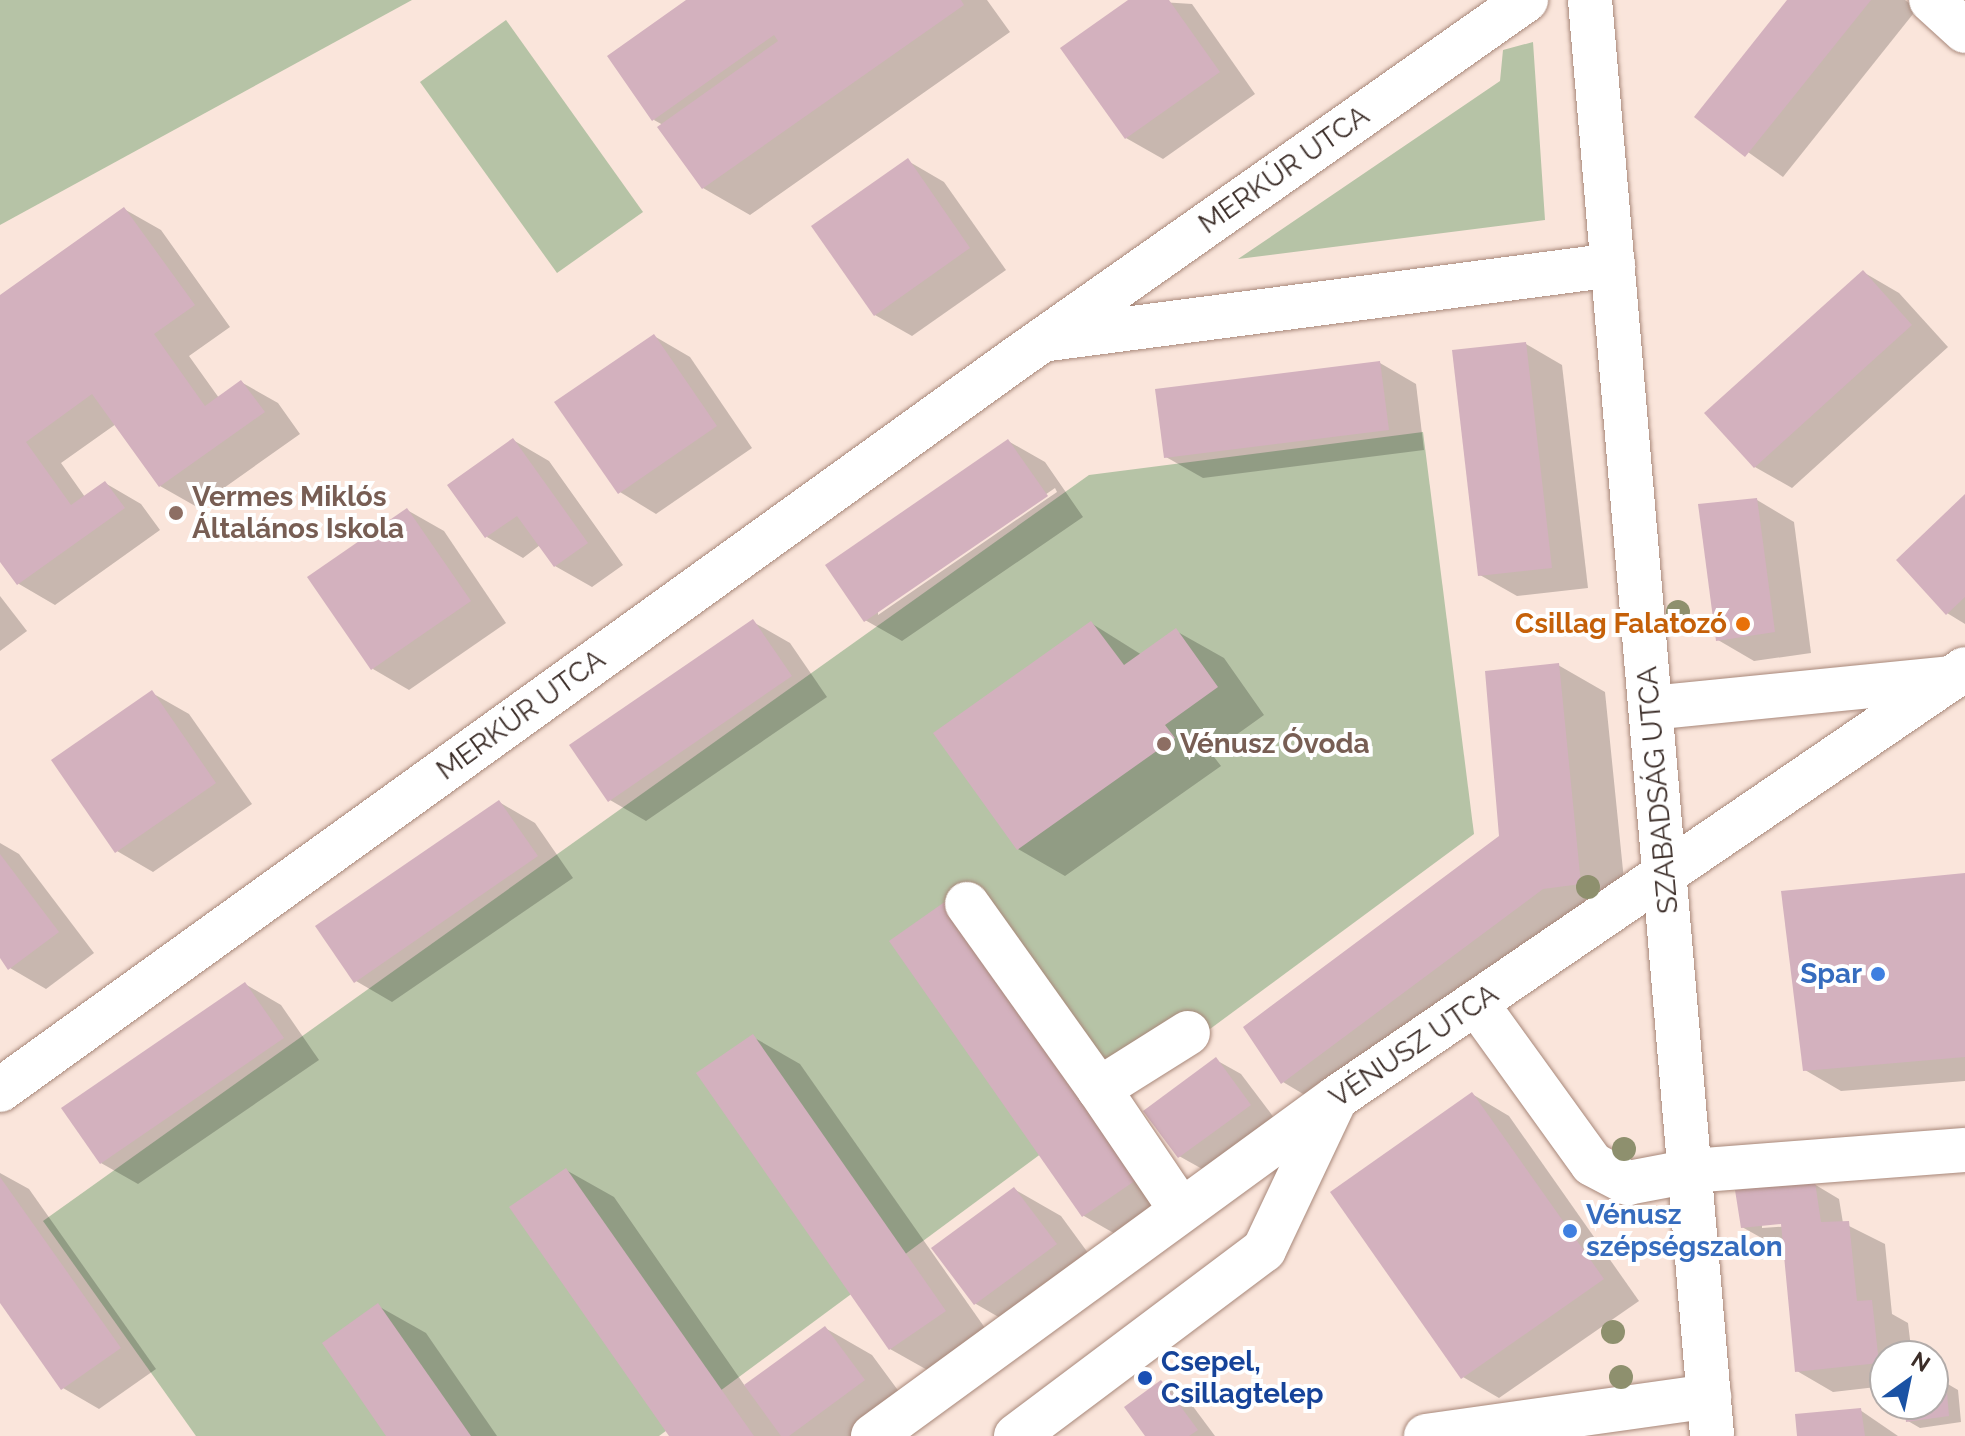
<!DOCTYPE html>
<html>
<head>
<meta charset="utf-8">
<style>
	body { margin:0 }
	#map { position:relative; width:1965px; height:1436px; overflow:hidden; background:#fae5db; font-family:Raleway,sans-serif }
	div>[style] { position:absolute }
	.green>* { inset:0; background:#b6c3a6 }
	.shadow>* { inset:0; background:#0003 }
	.building>* { inset:0; background:#d3b1be }
	.roads { filter:drop-shadow(0 0 2px #a8887a) drop-shadow(0 0 2px #a8887a) }
	.minor>* { height:44px; margin:-22px; padding:0 22px; transform-origin:22px; border-radius:22px; background:#fff }
	.trees>* { width:24px; height:24px; margin:-12px; border-radius:50%; background:#8e906e }
	.dots>* { width:22px; height:22px; translate:-50% -50%; box-sizing:border-box; border:4px solid #fff; border-radius:50% }
	span { translate:-50% -50%; white-space:nowrap; text-align:center; line-height:1.15; -webkit-text-stroke:8px #fff; paint-order:stroke }
	.street-label { font-size:28px; color:#3c2e29 }
	.education-label { font-size:28px; color:#785e54; font-weight:700 }
	.left { translate:0 -50%; text-align:left }
	.food-label { font-size:28px; color:#c56008; font-weight:700 }
	.right { translate:-100% -50%; text-align:right }
	.shop-label { font-size:28px; color:#366cbe; font-weight:700 }
	.transit-label { font-size:28px; color:#164399; font-weight:700 }
	.north { position:absolute; left:1869px; top:1340px; width:80px; height:80px; box-sizing:border-box; background:#fff; border:2px solid #b1aba9; border-radius:50%; rotate:33deg; font-size:22px; font-weight:700; line-height:32px; text-align:center; color:#3c2e29 }
	.north::after { content:''; display:block; margin:auto; width:28px; height:36px; background:#1a52a4; clip-path:polygon(50% 0,100% 100%,50% 72%,0 100%) }
</style>
</head>
<body>
<div id="map">
	<div class="green">
		<i style="clip-path:polygon(0 0,412px 0,0 225px)"></i>
		<i style="clip-path:polygon(506px 20px,643px 212px,557px 273px,420px 82px)"></i>
		<i style="clip-path:polygon(1533px 42px,1545px 220px,1238px 259px,1500px 81px,1503px 50px)"></i>
		<i style="clip-path:polygon(1423px 432px,1474px 834px,659px 1436px,196px 1436px,43px 1221px,1089px 475px)"></i>
	</div>
	<div class="shadow">
		<i style="clip-path:polygon(690px 0,987px 0,1010px 32px,750px 215px,703px 188px,663px 125px,654px 120px)"></i>
		<i style="clip-path:polygon(1131px 0,1192px 4px,1255px 94px,1163px 159px,1126px 138px)"></i>
		<i style="clip-path:polygon(1790px 0,1905px 0,1917px 9px,1783px 177px,1697px 116px)"></i>
		<i style="clip-path:polygon(908px 161px,944px 182px,1006px 270px,912px 336px,875px 315px)"></i>
		<i style="clip-path:polygon(124px 209px,161px 230px,230px 327px,189px 356px,219px 398px,241px 382px,278px 403px,300px 434px,197px 507px,160px 486px,116px 424px,61px 463px,85px 497px,105px 483px,141px 504px,160px 530px,55px 605px,19px 584px,0 558px,0 298px)"></i>
		<i style="clip-path:polygon(1863px 272px,1899px 293px,1948px 347px,1792px 488px,1755px 467px,1707px 413px)"></i>
		<i style="clip-path:polygon(654px 336px,690px 357px,752px 448px,656px 514px,620px 492px)"></i>
		<i style="clip-path:polygon(1526px 344px,1562px 365px,1588px 588px,1517px 596px,1480px 575px)"></i>
		<i style="clip-path:polygon(1380px 363px,1416px 384px,1424px 450px,1203px 478px,1166px 457px)"></i>
		<i style="clip-path:polygon(513px 440px,549px 461px,623px 565px,592px 587px,555px 566px,540px 545px,523px 558px,487px 537px)"></i>
		<i style="clip-path:polygon(evenodd,1008px 441px,1045px 462px,1083px 517px,902px 641px,865px 620px,1008px 441px,1055px 488px,1057px 492px,878px 615px,878px 610px,1055px 488px)"></i>
		<i style="clip-path:polygon(1965px 497px,1965px 624px,1947px 613px)"></i>
		<i style="clip-path:polygon(1757px 500px,1794px 522px,1811px 653px,1754px 661px,1718px 640px)"></i>
		<i style="clip-path:polygon(407px 510px,444px 531px,506px 623px,409px 690px,373px 669px)"></i>
		<i style="clip-path:polygon(0 596px,27px 631px,0 651px)"></i>
		<i style="clip-path:polygon(753px 622px,790px 643px,827px 697px,646px 821px,610px 800px)"></i>
		<i style="clip-path:polygon(1091px 623px,1142px 655px,1176px 631px,1224px 658px,1264px 715px,1211px 753px,1221px 766px,1065px 876px,1018px 849px)"></i>
		<i style="clip-path:polygon(1558px 665px,1605px 692px,1627px 910px,1330px 1110px,1283px 1082px,1501px 837px)"></i>
		<i style="clip-path:polygon(152px 693px,189px 714px,252px 804px,153px 872px,117px 851px)"></i>
		<i style="clip-path:polygon(499px 802px,535px 823px,573px 878px,392px 1002px,356px 981px)"></i>
		<i style="clip-path:polygon(0 843px,19px 854px,94px 953px,46px 989px,10px 968px,0 955px)"></i>
		<i style="clip-path:polygon(1965px 875px,1965px 1081px,1841px 1091px,1805px 1070px)"></i>
		<i style="clip-path:polygon(892px 941px,1185px 1205px,1131px 1243px,1084px 1216px)"></i>
		<i style="clip-path:polygon(245px 984px,281px 1005px,319px 1060px,138px 1184px,101px 1163px)"></i>
		<i style="clip-path:polygon(753px 1037px,800px 1064px,992px 1338px,938px 1376px,890px 1349px)"></i>
		<i style="clip-path:polygon(1216px 1060px,1241px 1074px,1275px 1119px,1204px 1170px,1179px 1156px)"></i>
		<i style="clip-path:polygon(1472px 1094px,1509px 1116px,1639px 1301px,1499px 1398px,1463px 1377px)"></i>
		<i style="clip-path:polygon(566px 1170px,614px 1197px,745px 1386px,825px 1328px,872px 1355px,911px 1408px,873px 1436px,672px 1436px)"></i>
		<i style="clip-path:polygon(0 1173px,29px 1189px,156px 1369px,99px 1409px,63px 1388px,0 1299px)"></i>
		<i style="clip-path:polygon(evenodd,1814px 1184px,1839px 1199px,1843px 1223px,1885px 1244px,1892px 1314px,1908px 1323px,1912px 1356px,1885px 1356px,1885px 1386px,1833px 1392px,1797px 1371px,1784px 1240px,1767px 1241px,1742px 1227px,1814px 1184px,1791px 1222px,1791px 1226px,1762px 1228px,1762px 1224px,1791px 1222px)"></i>
		<i style="clip-path:polygon(1014px 1189px,1061px 1216px,1102px 1272px,1023px 1331px,976px 1304px,934px 1248px)"></i>
		<i style="clip-path:polygon(378px 1306px,426px 1333px,497px 1436px,389px 1436px)"></i>
		<i style="clip-path:polygon(1162px 1383px,1186px 1397px,1215px 1436px,1147px 1436px)"></i>
		<i style="clip-path:polygon(1946px 1383px,1958px 1390px,1961px 1422px,1920px 1428px,1908px 1421px,1906px 1404px,1933px 1404px,1933px 1386px)"></i>
		<i style="clip-path:polygon(1860px 1410px,1898px 1436px,1799px 1436px)"></i>
	</div>
	<div class="building">
		<i style="clip-path:polygon(686px 0,961px 0,964px 5px,702px 189px,657px 127px,778px 41px,774px 35px,652px 121px,607px 56px)"></i>
		<i style="clip-path:polygon(1128px 0,1169px 0,1220px 72px,1125px 139px,1060px 48px)"></i>
		<i style="clip-path:polygon(1787px 0,1871px 0,1745px 157px,1694px 117px)"></i>
		<i style="clip-path:polygon(908px 158px,970px 248px,874px 316px,811px 226px)"></i>
		<i style="clip-path:polygon(124px 207px,195px 305px,154px 334px,205px 406px,241px 380px,265px 412px,159px 487px,92px 394px,26px 442px,71px 505px,105px 481px,125px 508px,17px 585px,0 562px,0 295px)"></i>
		<i style="clip-path:polygon(1863px 270px,1912px 325px,1754px 468px,1704px 413px)"></i>
		<i style="clip-path:polygon(654px 334px,717px 426px,618px 494px,554px 402px)"></i>
		<i style="clip-path:polygon(1526px 342px,1552px 568px,1478px 576px,1452px 350px)"></i>
		<i style="clip-path:polygon(1380px 361px,1389px 430px,1164px 458px,1155px 389px)"></i>
		<i style="clip-path:polygon(513px 438px,588px 543px,554px 567px,517px 516px,485px 538px,447px 485px)"></i>
		<i style="clip-path:polygon(1008px 439px,1048px 496px,864px 622px,825px 565px)"></i>
		<i style="clip-path:polygon(1965px 494px,1965px 597px,1946px 615px,1896px 560px)"></i>
		<i style="clip-path:polygon(1757px 498px,1775px 632px,1716px 641px,1698px 504px)"></i>
		<i style="clip-path:polygon(407px 508px,471px 601px,371px 670px,307px 577px)"></i>
		<i style="clip-path:polygon(753px 619px,792px 676px,608px 802px,569px 745px)"></i>
		<i style="clip-path:polygon(1091px 621px,1124px 665px,1176px 628px,1218px 687px,1165px 725px,1175px 738px,1017px 850px,933px 733px)"></i>
		<i style="clip-path:polygon(1559px 663px,1581px 884px,1543px 889px,1281px 1084px,1243px 1027px,1499px 836px,1485px 671px)"></i>
		<i style="clip-path:polygon(152px 690px,216px 783px,115px 853px,51px 760px)"></i>
		<i style="clip-path:polygon(499px 800px,538px 856px,354px 983px,315px 926px)"></i>
		<i style="clip-path:polygon(0 854px,59px 932px,8px 970px,0 958px)"></i>
		<i style="clip-path:polygon(1965px 873px,1965px 1057px,1803px 1071px,1781px 891px)"></i>
		<i style="clip-path:polygon(946px 901px,1139px 1178px,1082px 1217px,889px 941px)"></i>
		<i style="clip-path:polygon(245px 982px,284px 1038px,100px 1164px,61px 1108px)"></i>
		<i style="clip-path:polygon(753px 1034px,946px 1311px,889px 1350px,696px 1073px)"></i>
		<i style="clip-path:polygon(1216px 1057px,1251px 1105px,1178px 1158px,1143px 1111px)"></i>
		<i style="clip-path:polygon(1472px 1092px,1604px 1279px,1461px 1379px,1330px 1192px)"></i>
		<i style="clip-path:polygon(566px 1168px,754px 1436px,669px 1436px,509px 1207px)"></i>
		<i style="clip-path:polygon(0 1177px,121px 1348px,61px 1390px,0 1303px)"></i>
		<i style="clip-path:polygon(1815px 1182px,1821px 1222px,1849px 1221px,1857px 1301px,1872px 1300px,1879px 1363px,1795px 1372px,1781px 1224px,1741px 1228px,1735px 1190px)"></i>
		<i style="clip-path:polygon(1014px 1187px,1057px 1244px,974px 1305px,931px 1248px)"></i>
		<i style="clip-path:polygon(378px 1303px,471px 1436px,386px 1436px,322px 1343px)"></i>
		<i style="clip-path:polygon(825px 1326px,865px 1380px,789px 1436px,781px 1436px,744px 1385px)"></i>
		<i style="clip-path:polygon(1161px 1380px,1198px 1430px,1189px 1436px,1145px 1436px,1124px 1407px)"></i>
		<i style="clip-path:polygon(1946px 1381px,1949px 1416px,1906px 1422px,1904px 1404px,1933px 1404px,1933px 1384px)"></i>
		<i style="clip-path:polygon(1861px 1408px,1865px 1436px,1797px 1436px,1795px 1414px)"></i>
	</div>
	<div class="roads">
		<div class="minor">
			<i style="left:1590px;top:0;width:1441px;rotate:85.14deg"></i>
			<i style="left:1931px;top:0;width:46px;rotate:42.4deg"></i>
			<i style="left:1049px;top:339px;width:569px;rotate:-7.47deg"></i>
			<i style="left:1651px;top:708px;width:301px;rotate:-5.7deg"></i>
			<i style="left:967px;top:904px;width:227px;rotate:54.5deg"></i>
			<i style="left:1476px;top:1003px;width:198px;rotate:54.2deg"></i>
			<i style="left:1592px;top:1164px;width:41px;rotate:27.8deg"></i>
			<i style="left:1628px;top:1183px;width:64px;rotate:-10.8deg"></i>
			<i style="left:1691px;top:1171px;width:275px;rotate:-4.4deg"></i>
			<i style="left:0;top:1090px;width:1249px;rotate:-35.75deg"></i>
			<i style="left:1014px;top:360px;width:626px;rotate:-35.11deg"></i>
			<i style="left:1181px;top:1210px;width:146px;rotate:-124.1deg"></i>
			<i style="left:1099px;top:1089px;width:105px;rotate:-32.2deg"></i>
			<i style="left:873px;top:1436px;width:573px;rotate:-36.13deg"></i>
			<i style="left:1336px;top:1098px;width:761px;rotate:-34.3deg"></i>
			<i style="left:1016px;top:1436px;width:310px;rotate:-36.9deg"></i>
			<i style="left:1264px;top:1250px;width:166px;rotate:-64.7deg"></i>
			<i style="left:1426px;top:1436px;width:286px;rotate:-8deg"></i>
		</div>
	</div>
	<div class="trees">
		<i style="left:1678px;top:612px"></i>
		<i style="left:1588px;top:887px"></i>
		<i style="left:1624px;top:1149px"></i>
		<i style="left:1613px;top:1332px"></i>
		<i style="left:1621px;top:1377px"></i>
	</div>
	<div class="dots">
		<i style="left:176px;top:513px;background:#8d6e63"></i>
		<i style="left:1743px;top:624px;background:#e8710a"></i>
		<i style="left:1164px;top:744px;background:#8d6e63"></i>
		<i style="left:1878px;top:974px;background:#3f7fe0"></i>
		<i style="left:1570px;top:1231px;background:#3f7fe0"></i>
		<i style="left:1145px;top:1378px;background:#1a4fb4"></i>
	</div>
	<div class="street-label">
		<span style="left:1284px;top:170px;rotate:-35deg">MERKÚR UTCA</span>
		<span style="left:521px;top:715px;rotate:-36deg">MERKÚR UTCA</span>
		<span style="left:1658px;top:790px;rotate:-95deg">SZABADSÁG UTCA</span>
		<span style="left:1414px;top:1046px;rotate:-34deg">VÉNUSZ UTCA</span>
	</div>
	<div class="education-label">
		<span class="left" style="left:192px;top:513px">Vermes Miklós<br>Általános Iskola</span>
		<span class="left" style="left:1180px;top:744px">Vénusz Óvoda</span>
	</div>
	<div class="food-label">
		<span class="right" style="left:1727px;top:624px">Csillag Falatozó</span>
	</div>
	<div class="shop-label">
		<span class="right" style="left:1862px;top:974px">Spar</span>
		<span class="left" style="left:1586px;top:1231px">Vénusz<br>szépségszalon</span>
	</div>
	<div class="transit-label">
		<span class="left" style="left:1161px;top:1378px">Csepel,<br>Csillagtelep</span>
	</div>
	<div class="north">N</div>
</div>
</body>
</html>
